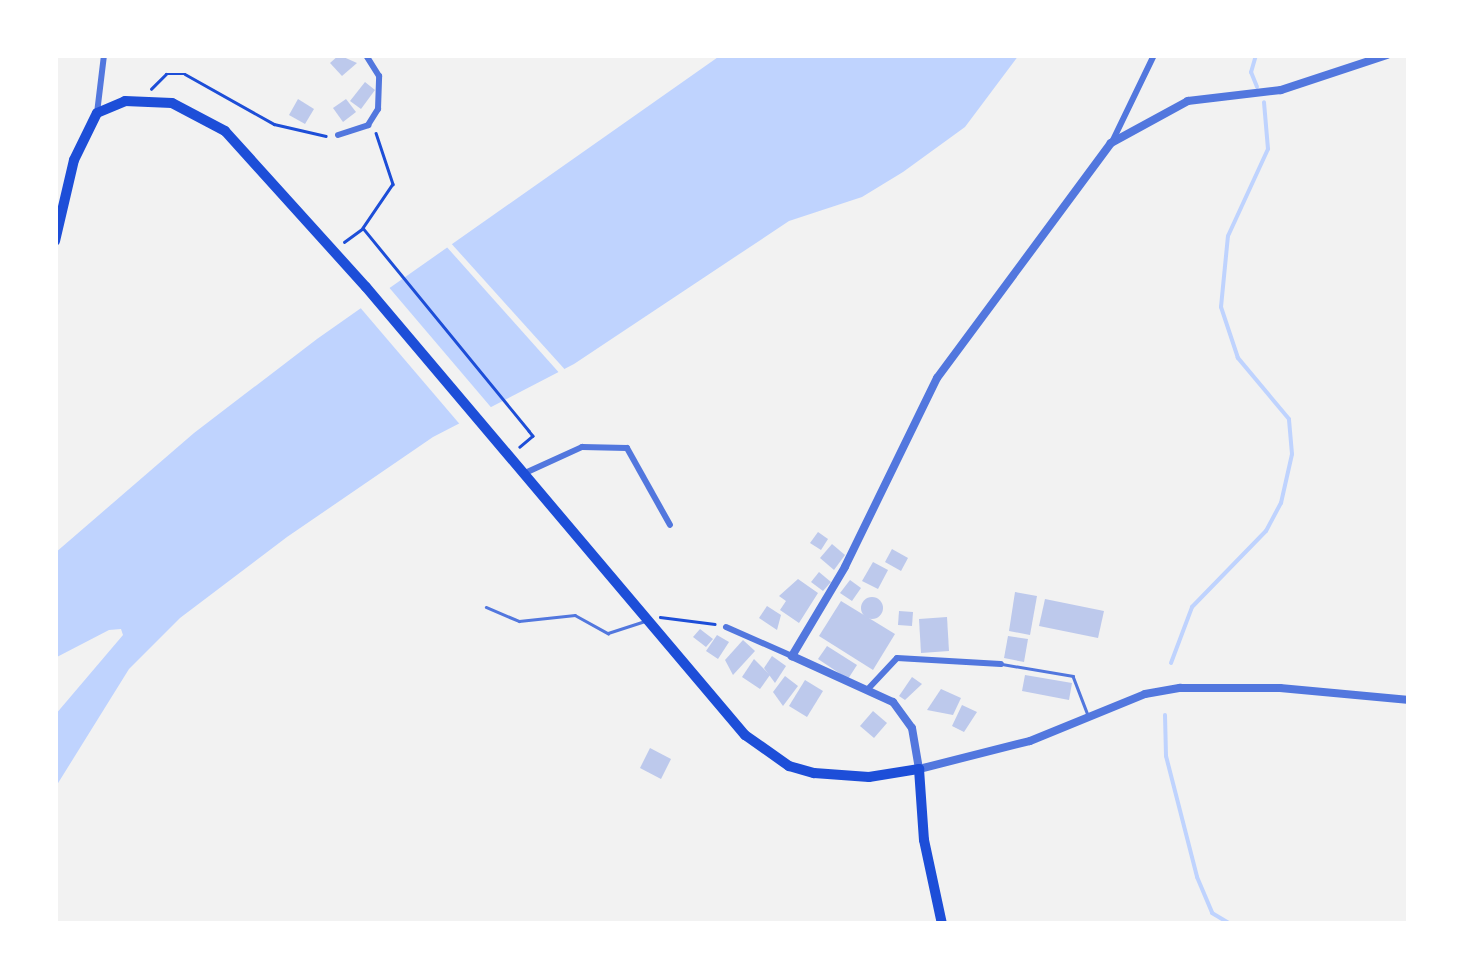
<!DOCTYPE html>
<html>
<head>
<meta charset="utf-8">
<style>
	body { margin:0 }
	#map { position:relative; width:1464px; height:979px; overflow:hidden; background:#f2f2f2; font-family:"Libre Baskerville",serif }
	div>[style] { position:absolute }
	.water>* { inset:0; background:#bfd3fe }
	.pier>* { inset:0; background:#f2f2f2 }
	.stream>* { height:4px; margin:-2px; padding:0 2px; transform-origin:2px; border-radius:2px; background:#bfd3fe }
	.building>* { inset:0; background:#bdc9ec }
	.round { border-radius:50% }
	.path>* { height:2.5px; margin:-1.25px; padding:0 1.25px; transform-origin:1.25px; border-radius:1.25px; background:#1d4ed8 }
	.service>* { height:2.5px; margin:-1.25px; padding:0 1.25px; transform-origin:1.25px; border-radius:1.25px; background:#5277de }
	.minor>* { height:6px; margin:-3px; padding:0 3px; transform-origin:3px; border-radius:3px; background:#5277de }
	.tertiary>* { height:8px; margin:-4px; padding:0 4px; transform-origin:4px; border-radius:4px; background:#5277de }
	.primary>* { height:10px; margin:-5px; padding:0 5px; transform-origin:5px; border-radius:5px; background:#1d4ed8 }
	span { translate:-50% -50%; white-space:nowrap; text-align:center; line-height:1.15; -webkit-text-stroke:10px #fff; paint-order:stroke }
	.frame { position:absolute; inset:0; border:58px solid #fff; pointer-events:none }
</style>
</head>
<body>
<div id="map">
	<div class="water">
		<i style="clip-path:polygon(721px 55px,1019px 55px,965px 127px,903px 172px,862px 197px,789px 221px,574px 364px,433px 437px,287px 537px,180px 618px,129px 669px,55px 788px,55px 715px,123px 635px,121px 629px,109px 630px,55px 658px,55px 553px,194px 433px,317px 339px)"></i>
	</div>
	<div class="pier">
		<i style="clip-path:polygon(449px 241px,568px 373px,562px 376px,445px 245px)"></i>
		<i style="clip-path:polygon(387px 285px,495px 412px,463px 428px,358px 305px)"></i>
	</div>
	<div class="stream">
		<i style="left:1256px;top:55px;width:18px;rotate:106deg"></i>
		<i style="left:1251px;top:72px;width:16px;rotate:68deg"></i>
		<i style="left:1171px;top:663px;width:60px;rotate:-69.4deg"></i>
		<i style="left:1192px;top:607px;width:106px;rotate:-45.8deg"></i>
		<i style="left:1266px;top:531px;width:32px;rotate:-62deg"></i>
		<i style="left:1281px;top:503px;width:50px;rotate:-77.3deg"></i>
		<i style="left:1292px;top:454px;width:35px;rotate:-95deg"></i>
		<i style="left:1289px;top:419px;width:80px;rotate:-129.9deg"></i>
		<i style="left:1238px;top:358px;width:54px;rotate:-108.4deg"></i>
		<i style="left:1221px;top:307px;width:71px;rotate:-84.4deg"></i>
		<i style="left:1228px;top:236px;width:96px;rotate:-65.3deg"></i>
		<i style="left:1268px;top:149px;width:47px;rotate:-94.9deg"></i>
		<i style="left:1165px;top:715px;width:41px;rotate:88.6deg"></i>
		<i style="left:1166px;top:756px;width:125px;rotate:75.6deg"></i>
		<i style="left:1197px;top:877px;width:39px;rotate:67deg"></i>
		<i style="left:1212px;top:913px;width:21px;rotate:31deg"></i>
	</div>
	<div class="building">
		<i style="clip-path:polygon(339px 55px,357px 63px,342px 76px,330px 63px)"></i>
		<i style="clip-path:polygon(365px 82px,375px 90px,361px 109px,350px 101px)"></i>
		<i style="clip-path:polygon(298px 99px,314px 109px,305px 124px,289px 115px)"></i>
		<i style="clip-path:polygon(346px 99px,356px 112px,343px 122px,333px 108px)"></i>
		<i style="clip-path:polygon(818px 532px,828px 539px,821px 550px,810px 543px)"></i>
		<i style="clip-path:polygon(832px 544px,845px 555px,834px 570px,820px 558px)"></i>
		<i style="clip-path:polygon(892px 549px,908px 558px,901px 571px,885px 562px)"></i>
		<i style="clip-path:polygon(873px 562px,888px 570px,878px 589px,862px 581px)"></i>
		<i style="clip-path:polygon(819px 572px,831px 582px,823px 591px,811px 582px)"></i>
		<i style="clip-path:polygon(798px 579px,818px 593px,799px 623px,780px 610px,786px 601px,779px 596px)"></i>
		<i style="clip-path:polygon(850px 580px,861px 588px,852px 601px,840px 593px)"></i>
		<i style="clip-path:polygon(1015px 592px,1037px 596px,1030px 635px,1009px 631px)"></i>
		<i class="round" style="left:861px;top:597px;width:22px;height:22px"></i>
		<i style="clip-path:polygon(1045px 599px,1104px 611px,1098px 638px,1039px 626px)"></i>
		<i style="clip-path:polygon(841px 601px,895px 634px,873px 670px,819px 636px)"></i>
		<i style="clip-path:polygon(767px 606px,781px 615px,777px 630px,759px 618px)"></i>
		<i style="clip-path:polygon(899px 611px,913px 612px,912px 626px,898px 625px)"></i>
		<i style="clip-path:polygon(947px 617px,949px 651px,921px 653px,919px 619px)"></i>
		<i style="clip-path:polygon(700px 629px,713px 639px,706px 647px,693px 637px)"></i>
		<i style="clip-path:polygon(717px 635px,729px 642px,718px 659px,706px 651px)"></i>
		<i style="clip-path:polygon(1008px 636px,1028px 639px,1024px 662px,1004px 658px)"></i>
		<i style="clip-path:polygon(743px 640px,755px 651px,733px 675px,725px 660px)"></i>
		<i style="clip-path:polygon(827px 646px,857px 665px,848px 679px,818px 659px)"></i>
		<i style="clip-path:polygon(772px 656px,786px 666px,775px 683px,764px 668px)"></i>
		<i style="clip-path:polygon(754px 659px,770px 675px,760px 689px,742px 677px)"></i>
		<i style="clip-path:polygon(1025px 675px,1072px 683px,1069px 700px,1022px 691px)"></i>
		<i style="clip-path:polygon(785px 676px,798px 686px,783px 706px,773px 692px)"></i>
		<i style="clip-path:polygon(912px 677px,922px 684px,905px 700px,899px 696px)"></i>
		<i style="clip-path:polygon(805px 680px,823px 691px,807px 717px,789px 706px)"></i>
		<i style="clip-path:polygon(941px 689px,961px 698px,953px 715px,927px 710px)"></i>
		<i style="clip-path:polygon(962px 705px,977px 712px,964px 732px,952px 726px)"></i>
		<i style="clip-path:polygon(873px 711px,887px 723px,874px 738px,860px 726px)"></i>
		<i style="clip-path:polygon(650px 748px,671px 759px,661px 779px,640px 768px)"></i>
	</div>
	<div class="path">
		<i style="left:151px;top:89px;width:21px;rotate:-45deg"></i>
		<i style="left:166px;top:74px;width:19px"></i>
		<i style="left:185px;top:74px;width:102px;rotate:29.3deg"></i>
		<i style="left:274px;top:124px;width:53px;rotate:13deg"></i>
		<i style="left:376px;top:133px;width:54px;rotate:71.6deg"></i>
		<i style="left:393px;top:184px;width:53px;rotate:124.3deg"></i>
		<i style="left:363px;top:228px;width:262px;rotate:50.7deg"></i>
		<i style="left:529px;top:431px;width:6px;rotate:51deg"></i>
		<i style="left:533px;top:436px;width:17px;rotate:140deg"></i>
		<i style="left:344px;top:242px;width:22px;rotate:-36deg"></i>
		<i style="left:660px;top:617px;width:55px;rotate:7.3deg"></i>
	</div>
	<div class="service">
		<i style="left:486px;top:607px;width:36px;rotate:23deg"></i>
		<i style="left:519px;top:621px;width:56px;rotate:-6.1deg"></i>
		<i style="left:575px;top:615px;width:38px;rotate:29deg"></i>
		<i style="left:608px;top:633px;width:40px;rotate:-18deg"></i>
		<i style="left:1002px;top:664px;width:72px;rotate:9.6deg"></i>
		<i style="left:1073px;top:676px;width:40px;rotate:69deg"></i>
	</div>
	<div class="minor">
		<i style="left:97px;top:113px;width:58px;rotate:-83.1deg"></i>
		<i style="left:338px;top:135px;width:32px;rotate:-18deg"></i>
		<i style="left:368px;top:125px;width:19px;rotate:-58deg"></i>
		<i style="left:378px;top:109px;width:33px;rotate:-88deg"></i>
		<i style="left:379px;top:76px;width:25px;rotate:-122deg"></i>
		<i style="left:1112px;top:142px;width:97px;rotate:-64.2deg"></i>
		<i style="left:525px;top:473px;width:63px;rotate:-24.5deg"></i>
		<i style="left:582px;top:447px;width:45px;rotate:1.3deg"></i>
		<i style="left:627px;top:448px;width:88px;rotate:60.8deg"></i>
		<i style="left:726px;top:627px;width:72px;rotate:23.7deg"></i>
		<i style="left:868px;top:689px;width:42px;rotate:-46.9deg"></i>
		<i style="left:897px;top:658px;width:104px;rotate:3.3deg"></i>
	</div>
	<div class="tertiary">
		<i style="left:1387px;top:55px;width:112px;rotate:161.7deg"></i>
		<i style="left:1281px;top:90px;width:94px;rotate:173.3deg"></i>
		<i style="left:1188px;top:101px;width:88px;rotate:151.4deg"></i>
		<i style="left:1111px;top:143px;width:292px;rotate:126.5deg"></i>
		<i style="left:937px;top:378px;width:210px;rotate:116deg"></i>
		<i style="left:845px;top:567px;width:104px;rotate:120.8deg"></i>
		<i style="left:792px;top:656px;width:111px;rotate:24.5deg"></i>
		<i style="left:893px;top:702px;width:32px;rotate:54deg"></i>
		<i style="left:912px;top:728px;width:42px;rotate:80.3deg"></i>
		<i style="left:919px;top:769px;width:114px;rotate:-14.2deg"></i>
		<i style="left:1030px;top:741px;width:124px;rotate:-22.2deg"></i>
		<i style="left:1145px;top:694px;width:36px;rotate:-10deg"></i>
		<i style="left:1180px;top:688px;width:100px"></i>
		<i style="left:1280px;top:688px;width:130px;rotate:5.3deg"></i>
	</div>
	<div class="primary">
		<i style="left:55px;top:241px;width:83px;rotate:-76.8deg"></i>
		<i style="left:74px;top:160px;width:52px;rotate:-63.9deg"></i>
		<i style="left:97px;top:113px;width:30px;rotate:-23deg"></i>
		<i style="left:125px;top:101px;width:47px;rotate:2.4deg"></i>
		<i style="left:172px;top:103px;width:60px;rotate:27.8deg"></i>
		<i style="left:225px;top:131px;width:210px;rotate:47.9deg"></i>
		<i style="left:366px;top:287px;width:587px;rotate:49.77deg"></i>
		<i style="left:745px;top:735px;width:54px;rotate:35.2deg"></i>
		<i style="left:789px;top:766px;width:26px;rotate:16deg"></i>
		<i style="left:814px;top:773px;width:55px;rotate:4.2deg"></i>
		<i style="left:869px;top:777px;width:51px;rotate:-9.1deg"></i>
		<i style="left:919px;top:769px;width:71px;rotate:86deg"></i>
		<i style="left:924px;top:840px;width:86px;rotate:77.9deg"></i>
	</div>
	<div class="frame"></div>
</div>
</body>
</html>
